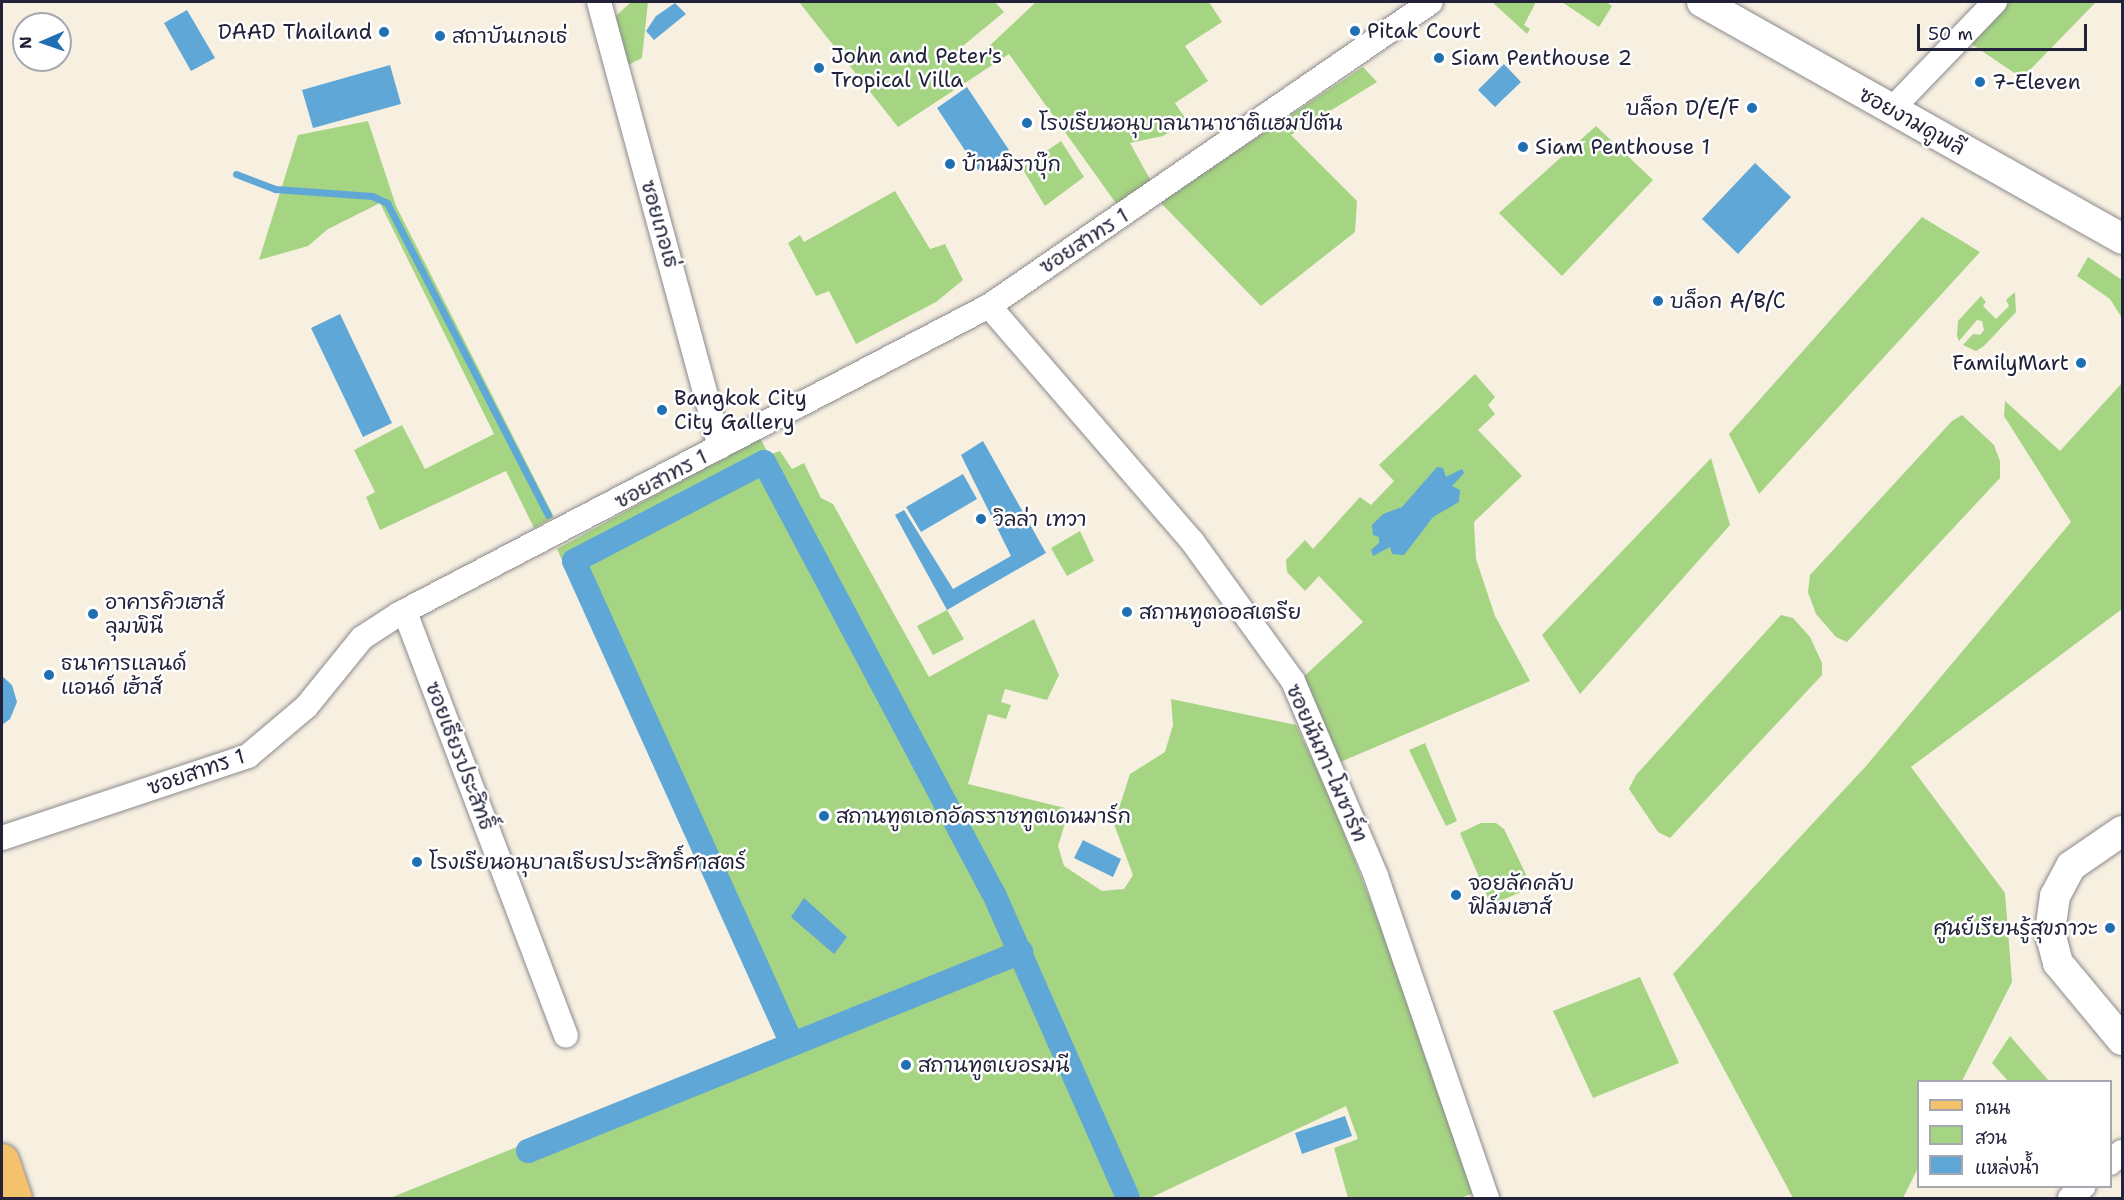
<!DOCTYPE html>
<html>
<head>
<meta charset="utf-8">
<style>
	body { margin:0 }
	#map { position:relative; width:2124px; height:1200px; overflow:hidden; background:#f7f0e1; font-family:"Shantell Sans","Playpen Sans Thai",sans-serif }
	div>[style] { position:absolute }
	.green>* { inset:0; background:#a5d482 }
	.water>* { inset:0; background:#5fa7d6 }
	.stream>* { height:7px; margin:-3.5px; padding:0 3.5px; transform-origin:3.5px; border-radius:3.5px; background:#5fa7d6 }
	.canal>* { height:24px; margin:-12px; padding:0 12px; transform-origin:12px; border-radius:12px; background:#5fa7d6 }
	.roads { filter:drop-shadow(0 0 2px #8c898e) drop-shadow(0 0 2px #8c898e) }
	.minor>* { height:24px; margin:-12px; padding:0 12px; transform-origin:12px; border-radius:12px; background:#fff }
	.tertiary>* { height:30px; margin:-15px; padding:0 15px; transform-origin:15px; border-radius:15px; background:#fff }
	.primary>* { height:33px; margin:-16.5px; padding:0 16.5px; transform-origin:16.5px; border-radius:16.5px; background:#f4c26a }
	.dots>* { width:16px; height:16px; translate:-50% -50%; box-sizing:border-box; border:3px solid #fff; border-radius:50% }
	span { translate:-50% -50%; white-space:nowrap; text-align:center; line-height:1.15; -webkit-text-stroke:5px #fff; paint-order:stroke }
	.poi-label { font-size:21px; color:#22223b }
	.left { translate:0 -50%; text-align:left }
	.right { translate:-100% -50%; text-align:right }
	.street-label { font-size:21px; color:#22223b }
	.frame { position:absolute; inset:0; border:3px solid #22223b; pointer-events:none }
	.legend { position:absolute; left:1917px; top:1080px; width:195px; height:108px; box-sizing:border-box; background:#fff; border:2px solid #a7a7b1; margin:0; padding:8px 10px; list-style:none; font-size:18px; color:#22223b }
	.legend li { display:flex; align-items:center; gap:12px; height:30px }
	.legend b { width:30px; border:2px solid #a7a7b1 }
	.north { position:absolute; left:12px; top:12px; width:60px; height:60px; box-sizing:border-box; background:#fff; border:2px solid #a7a7b1; border-radius:50%; rotate:268deg; font-size:16px; font-weight:700; line-height:24px; text-align:center; color:#22223b }
	.north::after { content:''; display:block; margin:auto; width:21px; height:27px; background:#1f6fb2; clip-path:polygon(50% 0,100% 100%,50% 72%,0 100%) }
	.scale { position:absolute; left:1917px; top:24px; width:170px; height:27px; box-sizing:border-box; border:3px solid #22223b; border-top:0; padding-left:8px; font-size:18px; line-height:21px; white-space:nowrap; color:#22223b; -webkit-text-stroke:4px #fff; paint-order:stroke }
</style>
</head>
<body>
<div id="map">
	<div class="green">
		<i style="clip-path:polygon(631px 2px,648px 2px,642px 58px,624px 67px,612px 28px,616px 16px)"></i>
		<i style="clip-path:polygon(799px 2px,995px 2px,1004px 12px,958px 50px,970px 64px,1036px 2px,1209px 2px,1222px 22px,1185px 46px,1208px 81px,1175px 103px,1187px 121px,1163px 136px,1130px 143px,1151px 181px,1118px 206px,1009px 54px,898px 127px)"></i>
		<i style="clip-path:polygon(1492px 2px,1536px 2px,1524px 25px,1530px 29px,1527px 34px)"></i>
		<i style="clip-path:polygon(1562px 2px,1606px 2px,1612px 6px,1599px 27px)"></i>
		<i style="clip-path:polygon(2009px 2px,2096px 2px,2022px 78px,1970px 43px)"></i>
		<i style="clip-path:polygon(1363px 67px,1377px 82px,1291px 135px,1357px 201px,1355px 232px,1261px 306px,1160px 202px)"></i>
		<i style="clip-path:polygon(368px 121px,396px 206px,554px 517px,534px 528px,506px 471px,380px 530px,366px 497px,375px 492px,354px 450px,402px 425px,425px 469px,494px 434px,380px 203px,328px 229px,308px 246px,259px 260px,298px 135px)"></i>
		<i style="clip-path:polygon(1596px 126px,1653px 180px,1562px 276px,1499px 213px)"></i>
		<i style="clip-path:polygon(1061px 141px,1084px 177px,1045px 206px,1022px 168px)"></i>
		<i style="clip-path:polygon(895px 191px,930px 249px,945px 244px,963px 280px,936px 302px,856px 344px,829px 291px,816px 296px,788px 243px,800px 235px,804px 242px)"></i>
		<i style="clip-path:polygon(1922px 217px,1980px 252px,1759px 494px,1729px 434px)"></i>
		<i style="clip-path:polygon(2088px 257px,2122px 280px,2122px 318px,2110px 299px,2077px 276px)"></i>
		<i style="clip-path:polygon(2015px 292px,2016px 312px,1984px 346px,1976px 351px,1963px 345px,1973px 334px,1980px 335px,1984px 330px,1982px 321px,1977px 320px,1959px 341px,1957px 336px,1958px 321px,1981px 296px,1986px 302px,1983px 306px,1996px 319px,2009px 306px,2006px 300px)"></i>
		<i style="clip-path:polygon(1475px 374px,1495px 397px,1488px 405px,1495px 414px,1478px 430px,1522px 476px,1474px 522px,1476px 559px,1495px 616px,1530px 681px,1338px 763px,1301px 679px,1363px 622px,1319px 576px,1305px 591px,1287px 572px,1286px 560px,1305px 540px,1313px 549px,1360px 497px,1371px 505px,1394px 481px,1379px 465px)"></i>
		<i style="clip-path:polygon(2122px 383px,2122px 609px,1911px 767px,2005px 893px,2012px 982px,1962px 1081px,1918px 1082px,1918px 1168px,1903px 1198px,1793px 1198px,1673px 974px,1866px 766px,2071px 522px,2004px 416px,2005px 401px,2060px 451px)"></i>
		<i style="clip-path:polygon(1962px 415px,1994px 445px,2000px 461px,2000px 478px,1847px 642px,1836px 637px,1816px 614px,1808px 592px,1810px 575px,1952px 421px)"></i>
		<i style="clip-path:polygon(760px 438px,769px 455px,780px 451px,792px 469px,804px 463px,821px 498px,833px 504px,929px 677px,1034px 619px,1059px 675px,1047px 700px,1005px 689px,1001px 702px,1011px 705px,1006px 719px,988px 714px,968px 784px,1065px 808px,1062px 818px,1066px 820px,1058px 846px,1064px 866px,1102px 891px,1124px 889px,1133px 875px,1114px 824px,1130px 774px,1165px 752px,1173px 725px,1171px 699px,1296px 725px,1328px 793px,1435px 1064px,1476px 1192px,1461px 1198px,1348px 1198px,1334px 1148px,1358px 1139px,1346px 1106px,1150px 1198px,390px 1198px,780px 1041px,557px 549px)"></i>
		<i style="clip-path:polygon(1711px 458px,1730px 525px,1580px 694px,1542px 635px)"></i>
		<i style="clip-path:polygon(1080px 531px,1094px 561px,1067px 576px,1051px 548px)"></i>
		<i style="clip-path:polygon(947px 610px,964px 639px,933px 655px,917px 626px)"></i>
		<i style="clip-path:polygon(1781px 615px,1793px 618px,1810px 637px,1822px 663px,1822px 675px,1670px 838px,1658px 832px,1629px 789px,1636px 775px)"></i>
		<i style="clip-path:polygon(1425px 743px,1457px 821px,1446px 826px,1409px 750px)"></i>
		<i style="clip-path:polygon(1481px 823px,1496px 823px,1504px 829px,1532px 887px,1491px 905px,1460px 833px)"></i>
		<i style="clip-path:polygon(1640px 977px,1679px 1063px,1593px 1098px,1553px 1011px)"></i>
		<i style="clip-path:polygon(2010px 1036px,2049px 1081px,2008px 1081px,1992px 1063px)"></i>
	</div>
	<div class="water">
		<i style="clip-path:polygon(675px 3px,686px 14px,654px 40px,646px 31px,656px 16px)"></i>
		<i style="clip-path:polygon(187px 10px,215px 58px,191px 71px,164px 23px)"></i>
		<i style="clip-path:polygon(1504px 64px,1521px 82px,1495px 107px,1478px 90px)"></i>
		<i style="clip-path:polygon(390px 65px,401px 104px,313px 128px,302px 90px)"></i>
		<i style="clip-path:polygon(967px 87px,1009px 150px,978px 170px,937px 108px)"></i>
		<i style="clip-path:polygon(1755px 163px,1791px 197px,1738px 254px,1702px 219px)"></i>
		<i style="clip-path:polygon(340px 314px,392px 423px,363px 437px,311px 328px)"></i>
		<i style="clip-path:polygon(983px 441px,1046px 553px,947px 610px,895px 515px,904px 510px,953px 589px,1011px 556px,961px 455px)"></i>
		<i style="clip-path:polygon(1437px 467px,1443px 468px,1446px 477px,1462px 469px,1464px 473px,1452px 486px,1460px 490px,1459px 502px,1433px 517px,1404px 555px,1392px 554px,1390px 547px,1373px 556px,1371px 550px,1379px 543px,1379px 537px,1373px 535px,1372px 525px,1383px 514px,1402px 507px)"></i>
		<i style="clip-path:polygon(963px 474px,977px 499px,921px 532px,906px 507px)"></i>
		<i style="clip-path:polygon(2px 676px,12px 685px,17px 702px,10px 719px,2px 725px)"></i>
		<i style="clip-path:polygon(1083px 840px,1121px 859px,1113px 877px,1074px 858px)"></i>
		<i style="clip-path:polygon(804px 898px,847px 937px,834px 954px,791px 917px)"></i>
		<i style="clip-path:polygon(1345px 1116px,1352px 1136px,1302px 1154px,1295px 1133px)"></i>
	</div>
	<div class="stream">
		<i style="left:236px;top:174px;width:42px;rotate:21deg"></i>
		<i style="left:275px;top:189px;width:97px;rotate:4.1deg"></i>
		<i style="left:372px;top:196px;width:17px;rotate:25deg"></i>
		<i style="left:387px;top:203px;width:351px;rotate:62.7deg"></i>
	</div>
	<div class="canal">
		<i style="left:792px;top:1044px;width:530px;rotate:-114.29deg"></i>
		<i style="left:574px;top:561px;width:214px;rotate:-27.5deg"></i>
		<i style="left:764px;top:462px;width:489px;rotate:62deg"></i>
		<i style="left:994px;top:894px;width:332px;rotate:66.2deg"></i>
		<i style="left:528px;top:1151px;width:532px;rotate:-21.98deg"></i>
	</div>
	<div class="roads">
		<div class="minor">
			<i style="left:599px;top:2px;width:461px;rotate:74.8deg"></i>
			<i style="left:1891px;top:110px;width:150px;rotate:-46.1deg"></i>
			<i style="left:989px;top:306px;width:311px;rotate:49.2deg"></i>
			<i style="left:1192px;top:541px;width:173px;rotate:54.2deg"></i>
			<i style="left:1293px;top:681px;width:212px;rotate:66.9deg"></i>
			<i style="left:1376px;top:876px;width:341px;rotate:71deg"></i>
			<i style="left:405px;top:612px;width:453px;rotate:69.2deg"></i>
			<i style="left:2px;top:838px;width:259px;rotate:-18.4deg"></i>
			<i style="left:248px;top:756px;width:76px;rotate:-40.2deg"></i>
			<i style="left:306px;top:707px;width:89px;rotate:-50.9deg"></i>
			<i style="left:362px;top:638px;width:44px;rotate:-33deg"></i>
			<i style="left:399px;top:614px;width:666px;rotate:-27.57deg"></i>
			<i style="left:989px;top:306px;width:536px;rotate:-34.52deg"></i>
			<i style="left:2110px;top:1163px;width:16px;rotate:-43deg"></i>
			<i style="left:2070px;top:1198px;width:18px;rotate:-41deg"></i>
		</div>
		<div class="tertiary">
			<i style="left:1702px;top:2px;width:482px;rotate:29.4deg"></i>
			<i style="left:2122px;top:831px;width:62px;rotate:145.5deg"></i>
			<i style="left:2071px;top:866px;width:34px;rotate:118deg"></i>
			<i style="left:2055px;top:896px;width:37px;rotate:98deg"></i>
			<i style="left:2050px;top:933px;width:31px;rotate:75deg"></i>
			<i style="left:2058px;top:963px;width:100px;rotate:50.3deg"></i>
		</div>
		<div class="primary">
			<i style="left:2px;top:1160px;width:40px;rotate:71.1deg"></i>
		</div>
	</div>
	<div class="dots">
		<i style="left:1355px;top:31px;background:#1f6fb2"></i>
		<i style="left:384px;top:32px;background:#1f6fb2"></i>
		<i style="left:440px;top:36px;background:#1f6fb2"></i>
		<i style="left:1439px;top:58px;background:#1f6fb2"></i>
		<i style="left:819px;top:68px;background:#1f6fb2"></i>
		<i style="left:1980px;top:82px;background:#1f6fb2"></i>
		<i style="left:1752px;top:108px;background:#1f6fb2"></i>
		<i style="left:1027px;top:123px;background:#1f6fb2"></i>
		<i style="left:1523px;top:147px;background:#1f6fb2"></i>
		<i style="left:950px;top:164px;background:#1f6fb2"></i>
		<i style="left:1658px;top:301px;background:#1f6fb2"></i>
		<i style="left:2081px;top:363px;background:#1f6fb2"></i>
		<i style="left:662px;top:410px;background:#1f6fb2"></i>
		<i style="left:981px;top:519px;background:#1f6fb2"></i>
		<i style="left:1127px;top:612px;background:#1f6fb2"></i>
		<i style="left:93px;top:614px;background:#1f6fb2"></i>
		<i style="left:49px;top:675px;background:#1f6fb2"></i>
		<i style="left:824px;top:816px;background:#1f6fb2"></i>
		<i style="left:417px;top:862px;background:#1f6fb2"></i>
		<i style="left:1456px;top:895px;background:#1f6fb2"></i>
		<i style="left:2110px;top:928px;background:#1f6fb2"></i>
		<i style="left:906px;top:1065px;background:#1f6fb2"></i>
	</div>
	<div class="poi-label">
		<span class="left" style="left:1367px;top:31px">Pitak Court</span>
		<span class="right" style="left:372px;top:32px">DAAD Thailand</span>
		<span class="left" style="left:452px;top:36px">สถาบันเกอเธ่</span>
		<span class="left" style="left:831px;top:68px">John and Peter's<br>Tropical Villa</span>
		<span class="left" style="left:1451px;top:58px">Siam Penthouse 2</span>
		<span class="left" style="left:1992px;top:82px">7-Eleven</span>
		<span class="right" style="left:1740px;top:108px">บล็อก D/E/F</span>
		<span class="left" style="left:1039px;top:123px">โรงเรียนอนุบาลนานาชาติแฮมป์ตัน</span>
		<span class="left" style="left:1535px;top:147px">Siam Penthouse 1</span>
		<span class="left" style="left:962px;top:164px">บ้านมิราบุ๊ก</span>
		<span class="left" style="left:1670px;top:301px">บล็อก A/B/C</span>
		<span class="right" style="left:2069px;top:363px">FamilyMart</span>
		<span class="left" style="left:674px;top:410px">Bangkok City<br>City Gallery</span>
		<span class="left" style="left:993px;top:519px">วิลล่า เทวา</span>
		<span class="left" style="left:105px;top:614px">อาคารคิวเฮาส์<br>ลุมพินี</span>
		<span class="left" style="left:1139px;top:612px">สถานทูตออสเตรีย</span>
		<span class="left" style="left:61px;top:675px">ธนาคารแลนด์<br>แอนด์ เฮ้าส์</span>
		<span class="left" style="left:836px;top:816px">สถานทูตเอกอัครราชทูตเดนมาร์ก</span>
		<span class="left" style="left:429px;top:862px">โรงเรียนอนุบาลเธียรประสิทธิ์ศาสตร์</span>
		<span class="left" style="left:1468px;top:895px">จอยลัคคลับ<br>ฟิล์มเฮาส์</span>
		<span class="right" style="left:2098px;top:928px">ศูนย์เรียนรู้สุขภาวะ</span>
		<span class="left" style="left:918px;top:1065px">สถานทูตเยอรมนี</span>
	</div>
	<div class="street-label">
		<span style="left:1912px;top:121px;rotate:29deg">ซอยงามดูพลี</span>
		<span style="left:660px;top:224px;rotate:74deg">ซอยเกอเธ่</span>
		<span style="left:1084px;top:241px;rotate:-33deg">ซอยสาทร 1</span>
		<span style="left:661px;top:479px;rotate:-28deg">ซอยสาทร 1</span>
		<span style="left:460px;top:756px;rotate:69deg">ซอยเธียรประสิทธิ์</span>
		<span style="left:1327px;top:763px;rotate:66deg">ซอยนันทา-โมซาร์ท</span>
		<span style="left:196px;top:772px;rotate:-19deg">ซอยสาทร 1</span>
	</div>
	<div class="frame"></div>
	<ul class="legend">
	<li><b style="height:8px;background:#f4c26a"></b>ถนน</li>
	<li><b style="height:16px;background:#a5d482"></b>สวน</li>
	<li><b style="height:16px;background:#5fa7d6"></b>แหล่งน้ำ</li>
	</ul>
	<div class="north">N</div>
	<div class="scale">50 m</div>
</div>
</body>
</html>
